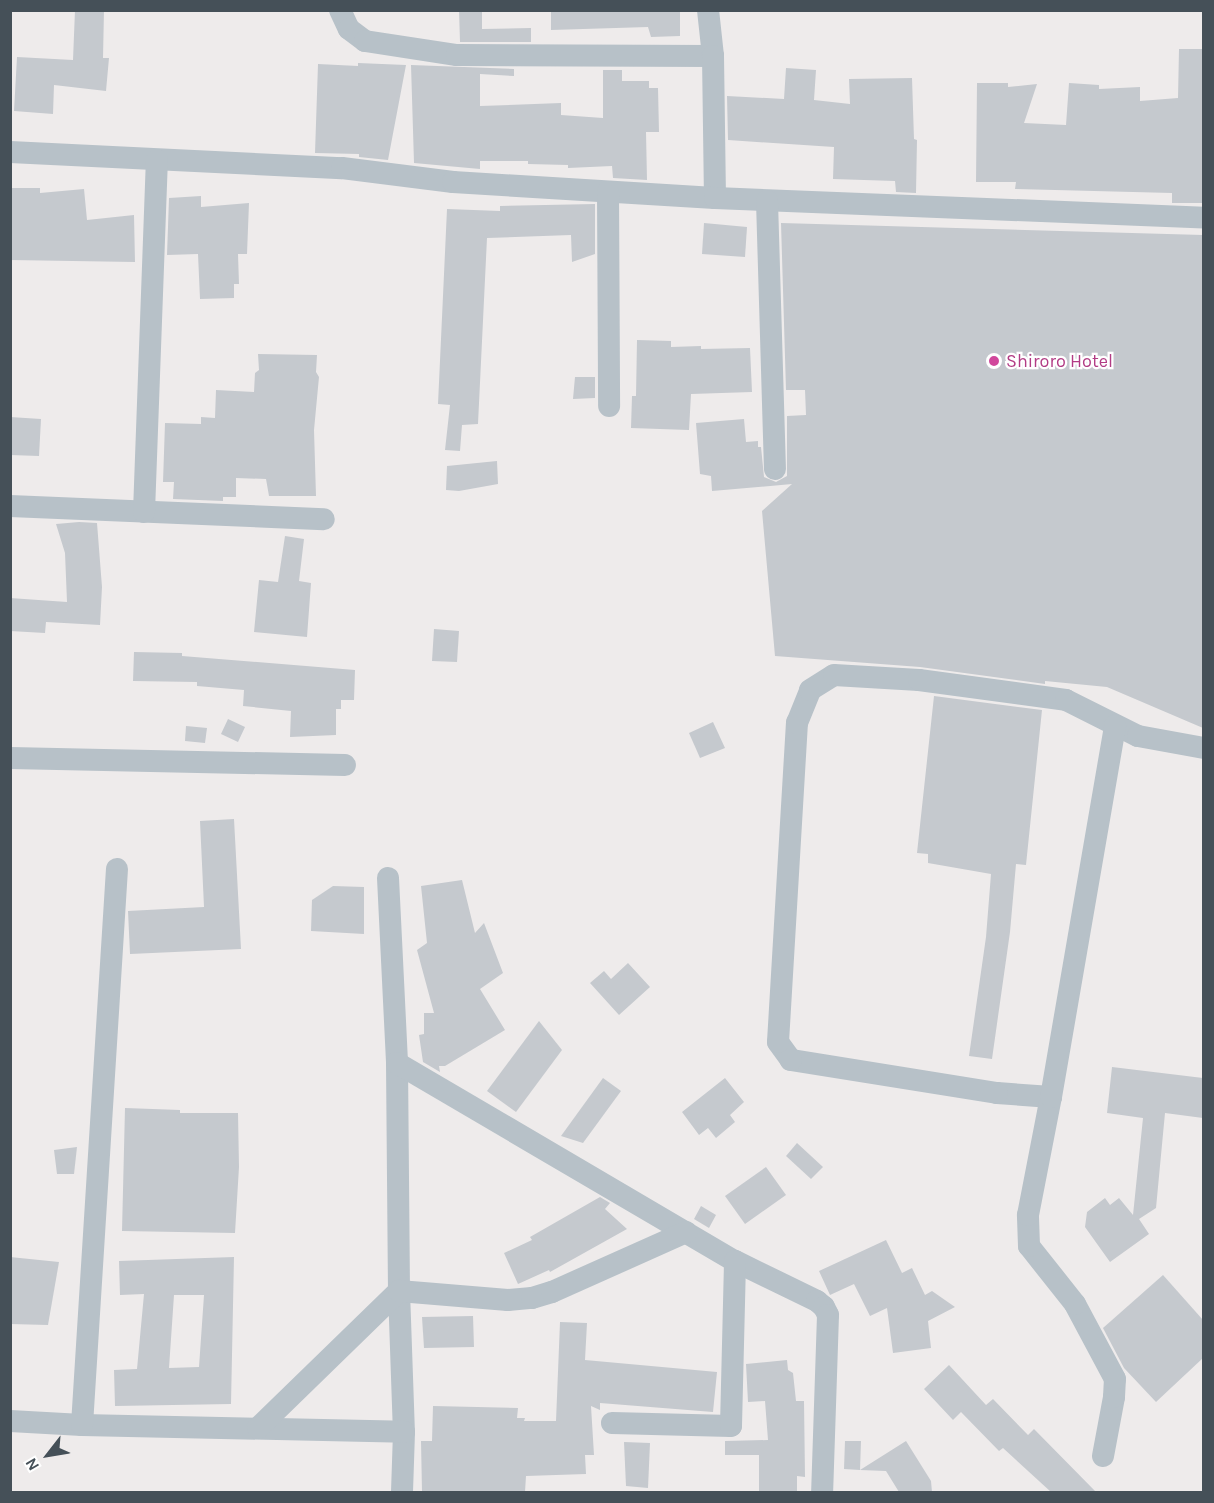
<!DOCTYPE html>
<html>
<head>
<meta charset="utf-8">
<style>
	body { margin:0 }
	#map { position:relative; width:1214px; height:1503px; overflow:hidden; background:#eeebeb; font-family:Karla,sans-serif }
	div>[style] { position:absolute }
	.building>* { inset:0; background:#c5c9ce }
	.street>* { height:22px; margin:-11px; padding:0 11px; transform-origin:11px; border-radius:11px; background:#b7c1c8 }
	.dots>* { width:16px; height:16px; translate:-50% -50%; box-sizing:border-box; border:3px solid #fff; border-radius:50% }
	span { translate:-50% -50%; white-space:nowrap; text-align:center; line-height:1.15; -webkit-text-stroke:4.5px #fff; paint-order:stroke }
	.hotel-label { font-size:18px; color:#b23c85 }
	.left { translate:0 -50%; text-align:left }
	.frame { position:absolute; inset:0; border:12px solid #455058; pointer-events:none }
	.north { position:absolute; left:18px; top:1425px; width:60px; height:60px; -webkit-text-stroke:4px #fff; paint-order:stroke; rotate:239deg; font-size:16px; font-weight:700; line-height:24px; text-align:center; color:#455058 }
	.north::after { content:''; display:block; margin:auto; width:21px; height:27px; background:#455058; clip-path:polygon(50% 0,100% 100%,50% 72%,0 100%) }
</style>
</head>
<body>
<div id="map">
	<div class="building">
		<i style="clip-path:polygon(75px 10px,104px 10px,103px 58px,109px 58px,106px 91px,54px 85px,53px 114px,14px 111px,17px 57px,73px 60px)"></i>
		<i style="clip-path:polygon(459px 10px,482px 10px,482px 29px,531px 28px,531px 42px,460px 42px)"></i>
		<i style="clip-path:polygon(551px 10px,680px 10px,680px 36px,651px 37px,648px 27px,551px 30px)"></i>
		<i style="clip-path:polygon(1179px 49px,1203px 49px,1203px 203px,1172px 203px,1172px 193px,1015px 189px,1016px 182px,976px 182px,977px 83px,1008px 83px,1008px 87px,1037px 84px,1024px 123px,1066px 125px,1069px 83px,1099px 85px,1099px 89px,1140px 87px,1140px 101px,1178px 98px)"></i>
		<i style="clip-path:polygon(358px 63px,406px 65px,388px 160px,359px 157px,359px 154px,315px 153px,318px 64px,358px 66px)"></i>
		<i style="clip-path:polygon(411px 65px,514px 69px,514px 76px,480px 74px,480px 106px,561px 103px,561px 115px,603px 118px,603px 70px,622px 70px,622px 81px,649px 81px,649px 88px,658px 88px,659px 132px,646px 132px,647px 180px,613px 178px,612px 166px,568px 168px,568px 165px,528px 164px,528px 161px,480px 161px,480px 169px,414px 163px)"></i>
		<i style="clip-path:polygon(786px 68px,816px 70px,814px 100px,850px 104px,849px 79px,912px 78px,914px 139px,917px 140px,916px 193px,896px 192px,895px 181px,833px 179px,834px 147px,728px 140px,727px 96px,784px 99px)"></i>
		<i style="clip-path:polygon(10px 188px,40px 188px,40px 193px,84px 189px,87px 220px,134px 215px,135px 262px,10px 260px)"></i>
		<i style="clip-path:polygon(201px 196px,201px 207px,249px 203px,247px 254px,238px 254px,239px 284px,234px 284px,234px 298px,200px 299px,198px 254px,167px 255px,169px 198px)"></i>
		<i style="clip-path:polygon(595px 204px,595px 254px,572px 262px,571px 235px,487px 238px,478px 424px,462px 425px,460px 451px,445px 450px,450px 405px,438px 404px,447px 209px,500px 211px,500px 206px)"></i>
		<i style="clip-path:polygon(704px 223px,747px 227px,745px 257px,702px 254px)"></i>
		<i style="clip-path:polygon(781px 223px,1203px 235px,1203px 728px,1107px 687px,1045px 681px,1045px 684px,920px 667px,775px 656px,762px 511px,792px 484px,712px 491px,711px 476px,700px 474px,696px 423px,744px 419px,746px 442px,758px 441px,758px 447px,761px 447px,764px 477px,776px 482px,787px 476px,787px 416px,806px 415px,805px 390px,786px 390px)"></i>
		<i style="clip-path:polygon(637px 340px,671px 341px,671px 347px,701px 346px,701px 349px,750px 348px,752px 392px,691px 394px,689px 430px,631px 428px,632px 396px,636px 396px)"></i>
		<i style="clip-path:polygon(258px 354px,317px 355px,316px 372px,319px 377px,314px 430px,316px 496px,269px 496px,266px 479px,236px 478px,236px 497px,223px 497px,223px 501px,173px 499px,174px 482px,163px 482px,165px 423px,201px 424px,201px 417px,215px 418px,216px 390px,254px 392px,255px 373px,259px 370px)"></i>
		<i style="clip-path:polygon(575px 377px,595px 377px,595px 398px,573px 399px)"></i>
		<i style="clip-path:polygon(10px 417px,41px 419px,39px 456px,10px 455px)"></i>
		<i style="clip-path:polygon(497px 461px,498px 484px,459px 491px,446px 490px,447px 466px)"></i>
		<i style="clip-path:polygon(79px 522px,97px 523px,102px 587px,100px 625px,46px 622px,45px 633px,10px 631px,10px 598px,67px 602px,65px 553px,56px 524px)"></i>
		<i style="clip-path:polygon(285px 536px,304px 539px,299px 581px,311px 583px,307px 637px,254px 632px,259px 580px,278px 582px)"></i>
		<i style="clip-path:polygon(434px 629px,459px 631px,457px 662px,432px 661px)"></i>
		<i style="clip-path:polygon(134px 652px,182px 653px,182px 656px,355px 670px,354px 700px,341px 700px,341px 709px,336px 709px,336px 735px,290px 737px,291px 711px,243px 706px,244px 690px,197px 686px,197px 682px,133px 681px)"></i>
		<i style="clip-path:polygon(934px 696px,1042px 710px,1026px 865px,1016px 864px,1010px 932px,992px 1059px,969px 1056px,986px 937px,991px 874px,928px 863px,928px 854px,917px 853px)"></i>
		<i style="clip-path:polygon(228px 719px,245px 727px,238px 742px,221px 734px)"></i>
		<i style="clip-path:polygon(713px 722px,725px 748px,700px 758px,689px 733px)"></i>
		<i style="clip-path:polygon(186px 726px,207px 728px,205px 743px,185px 741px)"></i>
		<i style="clip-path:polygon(234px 819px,241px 949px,130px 954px,128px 911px,204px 907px,200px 821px)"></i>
		<i style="clip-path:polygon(462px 880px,475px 933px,484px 923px,503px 973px,480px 989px,505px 1030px,445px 1066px,439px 1066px,440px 1072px,423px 1062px,419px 1035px,424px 1034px,424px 1013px,434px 1013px,417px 950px,427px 943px,421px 886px)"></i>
		<i style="clip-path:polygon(333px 886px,364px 887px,364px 934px,311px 931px,312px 900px)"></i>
		<i style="clip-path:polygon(628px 963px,650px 987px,619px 1015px,590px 983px,604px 971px,611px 979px)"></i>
		<i style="clip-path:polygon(539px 1021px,562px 1050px,516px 1112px,487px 1091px)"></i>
		<i style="clip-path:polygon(1112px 1067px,1203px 1078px,1203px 1118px,1165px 1113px,1156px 1208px,1139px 1219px,1149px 1234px,1110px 1262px,1085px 1227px,1087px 1212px,1105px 1198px,1110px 1205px,1119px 1198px,1133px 1215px,1143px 1118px,1107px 1113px)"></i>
		<i style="clip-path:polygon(603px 1078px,621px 1091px,583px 1143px,561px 1136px)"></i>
		<i style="clip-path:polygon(725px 1078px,744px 1102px,730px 1115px,735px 1122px,716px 1138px,708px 1128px,699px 1135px,682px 1112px)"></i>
		<i style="clip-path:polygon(125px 1108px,180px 1110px,180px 1113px,238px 1113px,239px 1167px,235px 1233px,122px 1231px)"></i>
		<i style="clip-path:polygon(797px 1143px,823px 1167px,811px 1179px,786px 1156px)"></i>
		<i style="clip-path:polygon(77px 1147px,74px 1174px,57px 1174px,54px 1150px)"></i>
		<i style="clip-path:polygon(766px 1167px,786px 1195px,745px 1224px,725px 1196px)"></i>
		<i style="clip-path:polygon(600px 1197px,610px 1203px,605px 1209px,627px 1229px,550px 1272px,549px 1270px,518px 1284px,504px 1253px,532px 1240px,530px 1237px)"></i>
		<i style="clip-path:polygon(701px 1206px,716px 1215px,709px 1228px,694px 1219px)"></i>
		<i style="clip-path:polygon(886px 1240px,902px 1273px,912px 1268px,925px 1295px,932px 1291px,955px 1307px,928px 1321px,931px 1348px,893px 1353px,887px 1308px,870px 1316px,854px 1284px,830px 1295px,819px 1271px)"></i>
		<i style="clip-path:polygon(10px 1257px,59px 1262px,48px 1325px,10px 1324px)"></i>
		<i style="clip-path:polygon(evenodd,234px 1257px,231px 1404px,115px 1406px,114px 1370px,137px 1369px,144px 1294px,120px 1295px,119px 1261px,234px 1257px,174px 1295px,204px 1295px,199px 1367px,169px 1368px,174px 1295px)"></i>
		<i style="clip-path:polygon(1163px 1275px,1203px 1320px,1203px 1358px,1156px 1402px,1124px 1368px,1103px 1328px)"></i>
		<i style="clip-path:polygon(473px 1316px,474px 1347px,424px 1348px,422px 1317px)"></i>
		<i style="clip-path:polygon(560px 1322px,587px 1323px,585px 1360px,717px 1372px,713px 1412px,600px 1403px,600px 1410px,591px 1406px,594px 1455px,585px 1455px,586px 1474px,526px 1476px,525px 1492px,422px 1492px,421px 1441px,432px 1441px,433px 1406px,518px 1408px,517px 1418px,525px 1418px,524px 1421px,556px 1421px)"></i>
		<i style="clip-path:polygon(787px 1360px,788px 1370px,793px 1373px,796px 1401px,804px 1401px,805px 1477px,797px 1476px,797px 1492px,759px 1492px,759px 1455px,725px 1455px,725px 1441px,768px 1440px,765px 1401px,748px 1402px,746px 1364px)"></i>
		<i style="clip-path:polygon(949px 1365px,986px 1405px,993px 1399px,1028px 1435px,1034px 1429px,1096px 1492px,1051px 1492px,1003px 1448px,999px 1451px,961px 1412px,953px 1420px,924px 1389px)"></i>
		<i style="clip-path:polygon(845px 1441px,861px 1441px,860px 1470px,844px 1469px)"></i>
		<i style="clip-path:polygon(906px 1441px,931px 1481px,932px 1492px,899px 1492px,886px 1471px,860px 1470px)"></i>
		<i style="clip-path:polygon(624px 1442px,650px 1443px,648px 1488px,626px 1486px)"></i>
	</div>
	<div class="street">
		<i style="left:340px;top:10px;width:21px;rotate:65deg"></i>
		<i style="left:349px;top:29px;width:20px;rotate:37deg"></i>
		<i style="left:365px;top:41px;width:93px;rotate:8.7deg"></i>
		<i style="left:457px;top:55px;width:256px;rotate:0.2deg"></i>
		<i style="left:708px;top:10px;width:46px;rotate:83.8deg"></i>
		<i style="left:713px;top:56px;width:142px;rotate:89.2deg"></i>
		<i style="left:10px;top:152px;width:332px;rotate:2.8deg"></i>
		<i style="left:342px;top:168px;width:112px;rotate:7.2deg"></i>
		<i style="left:453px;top:182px;width:262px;rotate:3.5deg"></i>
		<i style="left:715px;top:198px;width:489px;rotate:2.3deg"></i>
		<i style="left:608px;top:192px;width:214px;rotate:89.7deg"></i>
		<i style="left:767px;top:201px;width:268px;rotate:88.3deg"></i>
		<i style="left:10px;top:506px;width:314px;rotate:2.4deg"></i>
		<i style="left:144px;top:512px;width:352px;rotate:-87.9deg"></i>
		<i style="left:10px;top:758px;width:335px;rotate:1.2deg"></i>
		<i style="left:388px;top:878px;width:185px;rotate:87.2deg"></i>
		<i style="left:397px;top:1063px;width:228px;rotate:89.5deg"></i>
		<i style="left:399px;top:1291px;width:141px;rotate:88deg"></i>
		<i style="left:404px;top:1432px;width:60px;rotate:91.9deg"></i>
		<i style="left:397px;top:1063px;width:392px;rotate:30.4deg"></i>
		<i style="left:735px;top:1261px;width:91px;rotate:26deg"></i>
		<i style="left:817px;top:1301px;width:9px;rotate:41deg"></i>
		<i style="left:824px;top:1307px;width:9px;rotate:63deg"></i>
		<i style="left:828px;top:1315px;width:177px;rotate:91.9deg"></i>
		<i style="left:1051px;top:1097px;width:54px;rotate:-175.8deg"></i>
		<i style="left:997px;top:1093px;width:209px;rotate:-170.9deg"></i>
		<i style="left:791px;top:1060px;width:22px;rotate:-126deg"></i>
		<i style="left:778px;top:1042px;width:320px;rotate:-86.6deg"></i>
		<i style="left:797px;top:723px;width:35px;rotate:-68deg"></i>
		<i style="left:810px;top:690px;width:28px;rotate:-32deg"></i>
		<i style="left:834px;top:675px;width:85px;rotate:3.4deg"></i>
		<i style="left:919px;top:680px;width:148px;rotate:7.7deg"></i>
		<i style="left:1066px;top:700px;width:80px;rotate:26.6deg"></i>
		<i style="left:1138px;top:736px;width:67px;rotate:10.3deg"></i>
		<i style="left:10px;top:1421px;width:72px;rotate:3.2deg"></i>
		<i style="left:82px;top:1425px;width:322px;rotate:1.2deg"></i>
		<i style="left:612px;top:1423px;width:119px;rotate:1.4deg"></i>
		<i style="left:731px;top:1426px;width:165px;rotate:-88.6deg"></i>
		<i style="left:82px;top:1425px;width:557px;rotate:-86.4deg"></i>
		<i style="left:258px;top:1428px;width:197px;rotate:-44.2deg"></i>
		<i style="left:399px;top:1291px;width:109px;rotate:4.7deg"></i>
		<i style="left:508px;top:1300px;width:24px;rotate:-5deg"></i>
		<i style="left:532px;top:1298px;width:21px;rotate:-17deg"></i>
		<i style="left:552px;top:1292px;width:147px;rotate:-24.1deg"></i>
		<i style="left:1103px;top:1456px;width:60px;rotate:-79.4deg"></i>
		<i style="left:1114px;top:1397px;width:18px;rotate:-87deg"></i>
		<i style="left:1115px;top:1379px;width:85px;rotate:-118.1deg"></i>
		<i style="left:1075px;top:1304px;width:74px;rotate:-128.4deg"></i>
		<i style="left:1029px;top:1246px;width:31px;rotate:-92deg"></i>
		<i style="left:1028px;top:1215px;width:120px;rotate:-79deg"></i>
		<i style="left:1051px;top:1097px;width:377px;rotate:-80.2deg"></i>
	</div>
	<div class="dots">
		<i style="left:994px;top:361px;background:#d1479c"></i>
	</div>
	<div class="hotel-label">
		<span class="left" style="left:1006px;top:361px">Shiroro Hotel</span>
	</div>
	<div class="frame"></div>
	<div class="north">N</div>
</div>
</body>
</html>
